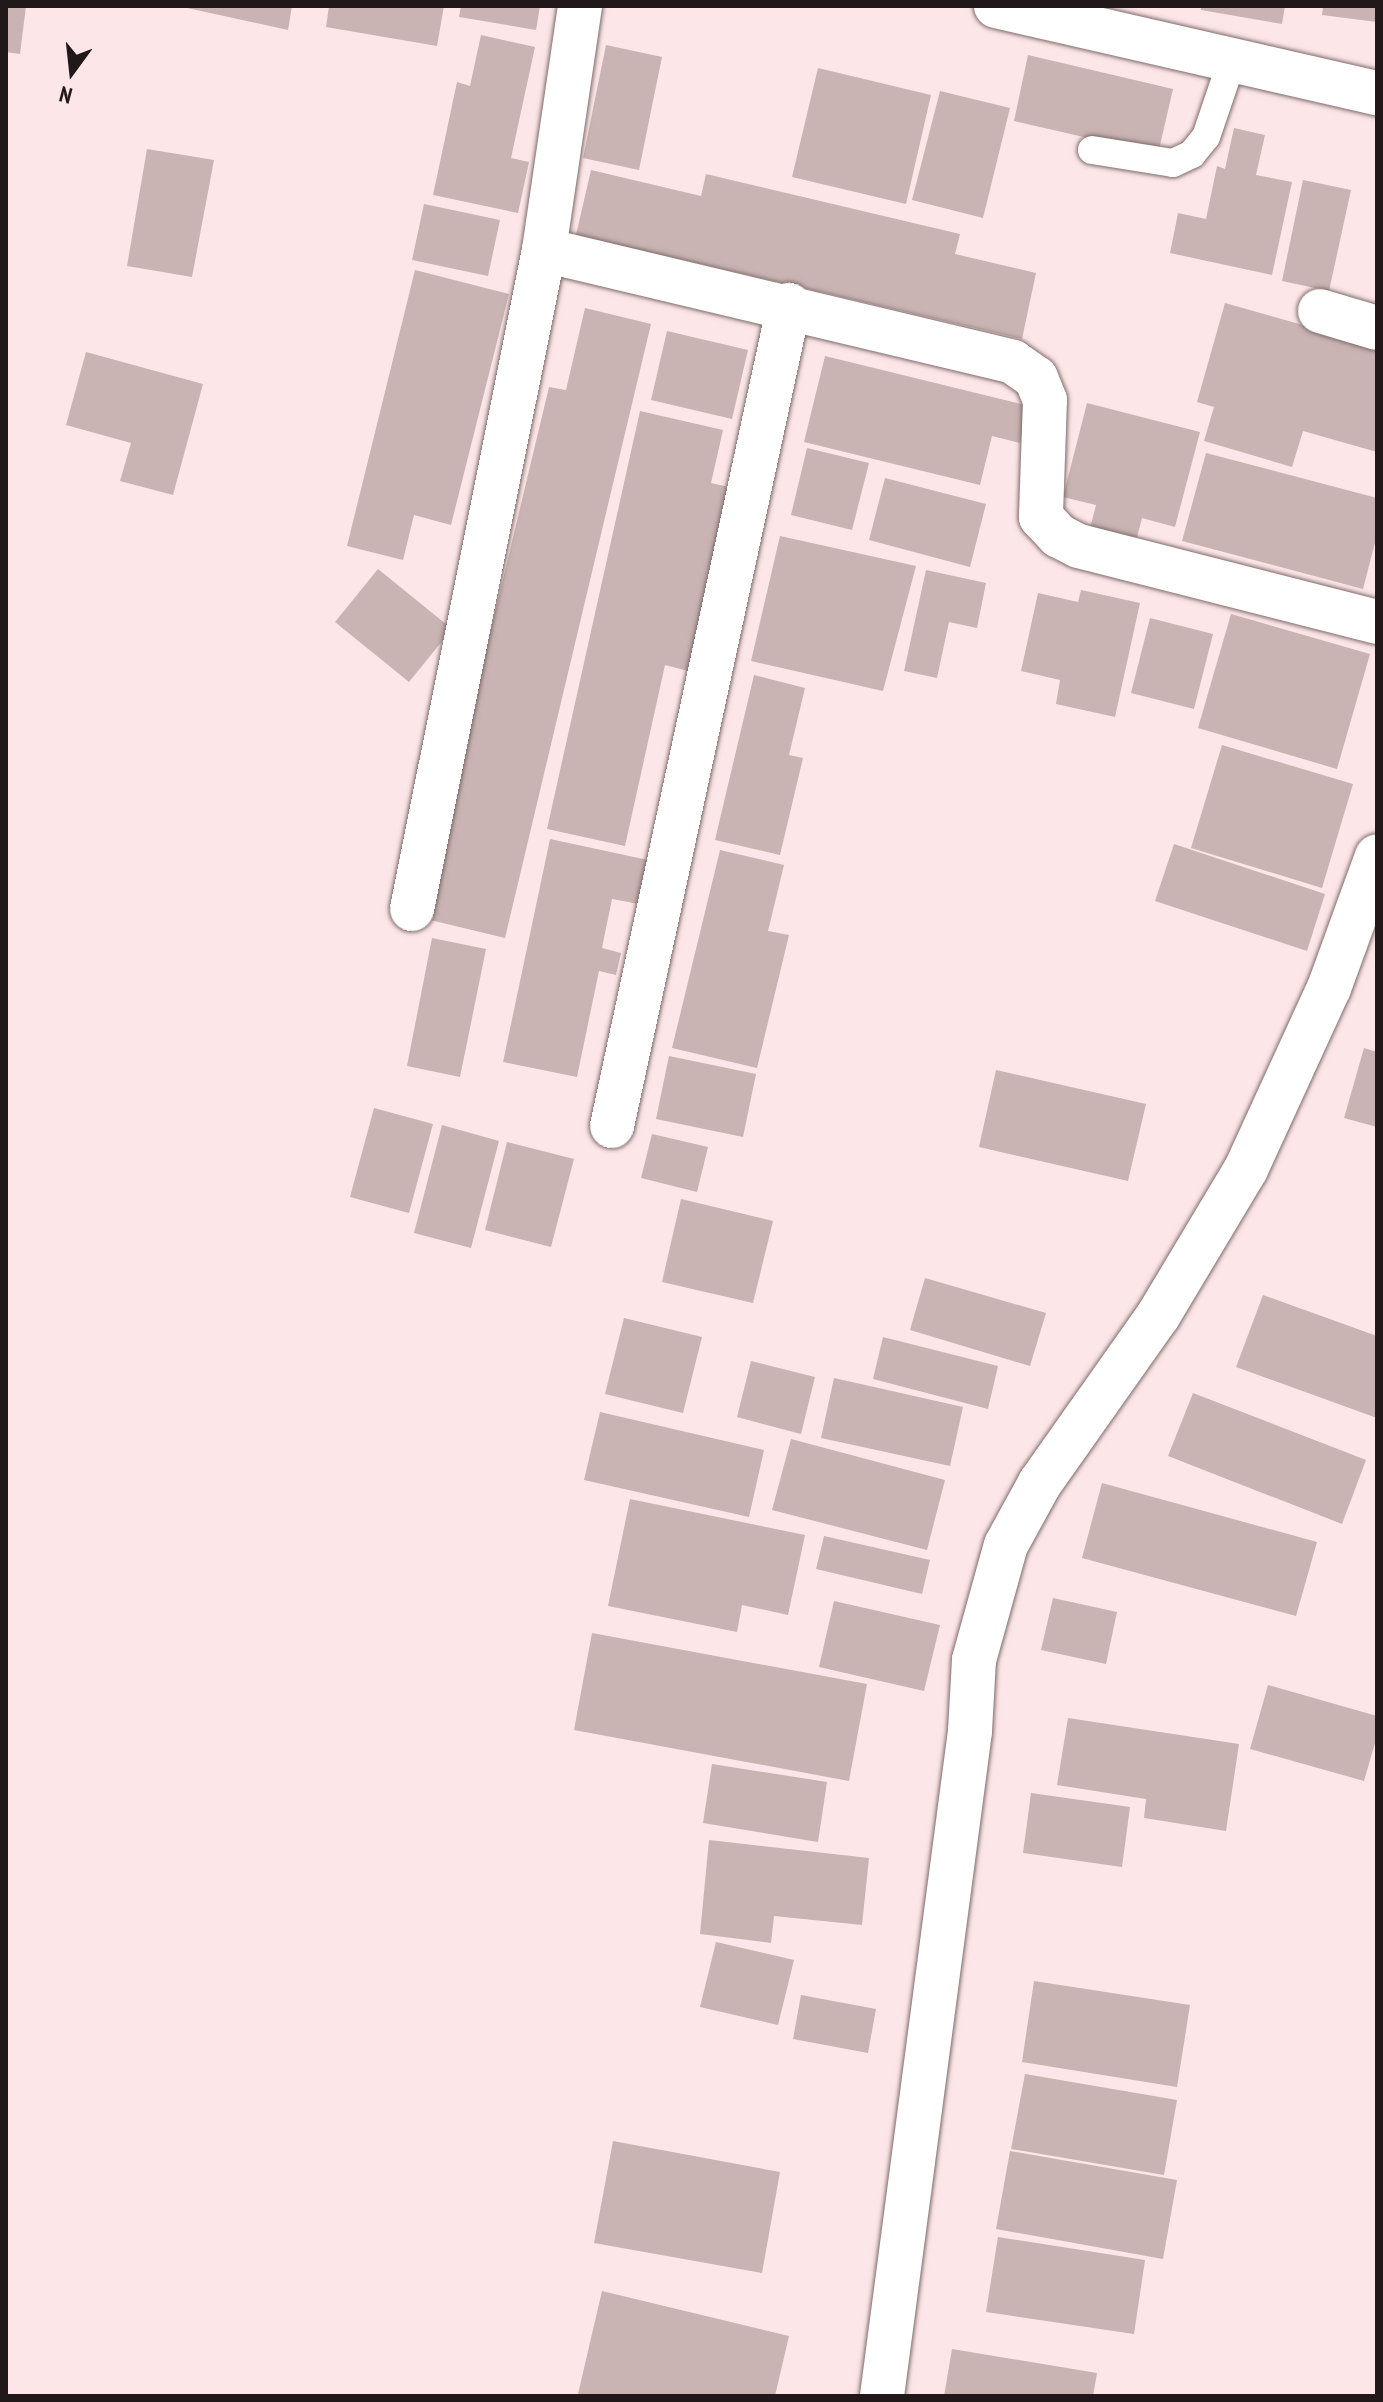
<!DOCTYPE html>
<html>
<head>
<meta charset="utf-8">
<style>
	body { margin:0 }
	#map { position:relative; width:1383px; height:2402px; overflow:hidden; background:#fde6e7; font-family:"PT Sans Narrow",sans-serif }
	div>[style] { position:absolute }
	.building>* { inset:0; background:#c9b3b3 }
	.roads { filter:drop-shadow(0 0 2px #7e6a6a) drop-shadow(0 0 2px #7e6a6a) }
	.lane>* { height:28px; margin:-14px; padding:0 14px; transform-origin:14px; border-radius:14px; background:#fff }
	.street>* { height:44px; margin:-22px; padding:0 22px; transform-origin:22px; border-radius:22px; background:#fff }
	span { translate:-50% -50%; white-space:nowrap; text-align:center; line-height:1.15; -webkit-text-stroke:8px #fde6e7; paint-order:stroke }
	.frame { position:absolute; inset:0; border:8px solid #211919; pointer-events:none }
	.north { position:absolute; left:32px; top:32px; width:80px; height:80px; -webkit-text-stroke:6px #fde6e7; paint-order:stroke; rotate:195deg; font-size:22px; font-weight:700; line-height:32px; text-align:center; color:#211919 }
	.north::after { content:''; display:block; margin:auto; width:28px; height:36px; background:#211919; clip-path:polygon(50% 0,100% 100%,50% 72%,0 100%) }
</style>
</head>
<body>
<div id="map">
	<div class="building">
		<i style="clip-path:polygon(6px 6px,26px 6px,20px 54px,6px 52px)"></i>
		<i style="clip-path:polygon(178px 6px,292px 6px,288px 30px)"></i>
		<i style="clip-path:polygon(329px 6px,444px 6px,437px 46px,326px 27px)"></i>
		<i style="clip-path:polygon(461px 6px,540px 6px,536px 30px,459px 17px)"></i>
		<i style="clip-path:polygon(1201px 6px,1285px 6px,1282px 24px,1201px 10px)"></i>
		<i style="clip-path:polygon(1323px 6px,1377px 6px,1377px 22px,1322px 15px)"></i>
		<i style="clip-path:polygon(481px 35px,535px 47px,511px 158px,529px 162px,518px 213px,433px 195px,457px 82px,470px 86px)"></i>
		<i style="clip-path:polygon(606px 45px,662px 57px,639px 170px,583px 158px)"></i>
		<i style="clip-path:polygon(1028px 55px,1173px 89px,1158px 154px,1014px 121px)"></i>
		<i style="clip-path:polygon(818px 68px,931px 95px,906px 204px,792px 177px)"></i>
		<i style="clip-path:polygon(940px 91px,1010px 108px,983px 218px,912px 200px)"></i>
		<i style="clip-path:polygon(1234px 128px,1265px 135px,1256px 175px,1292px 182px,1272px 275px,1170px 253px,1178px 213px,1206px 219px,1217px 166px,1225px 169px)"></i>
		<i style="clip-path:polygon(147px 149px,214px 160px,192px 277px,127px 266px)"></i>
		<i style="clip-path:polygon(591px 170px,701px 196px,706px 174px,960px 234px,955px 254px,1036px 273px,1022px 339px,576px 235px)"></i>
		<i style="clip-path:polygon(1303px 180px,1351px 190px,1329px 291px,1282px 281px)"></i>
		<i style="clip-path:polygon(424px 204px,500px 220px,488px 276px,412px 260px)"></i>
		<i style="clip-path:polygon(415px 270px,509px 294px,451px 525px,414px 515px,403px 560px,347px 546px)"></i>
		<i style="clip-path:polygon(1225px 303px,1377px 346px,1377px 452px,1303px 431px,1292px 467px,1204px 441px,1214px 407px,1197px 402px)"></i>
		<i style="clip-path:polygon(585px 308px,651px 324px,505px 938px,422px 918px,549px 387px,566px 390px)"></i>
		<i style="clip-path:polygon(667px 331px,748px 350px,732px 419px,651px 400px)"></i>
		<i style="clip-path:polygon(86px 352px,203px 384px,173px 495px,120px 481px,131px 443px,66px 425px)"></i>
		<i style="clip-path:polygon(825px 356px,1029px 406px,1020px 443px,992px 436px,980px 485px,804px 442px)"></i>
		<i style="clip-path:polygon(1087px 403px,1200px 432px,1175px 527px,1142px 518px,1135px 545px,1089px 532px,1096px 505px,1063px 497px)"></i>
		<i style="clip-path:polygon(640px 411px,723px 430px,711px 483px,729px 487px,688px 671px,665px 665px,625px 846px,547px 829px)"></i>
		<i style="clip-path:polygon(807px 448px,869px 463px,852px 530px,791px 515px)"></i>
		<i style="clip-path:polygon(1206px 453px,1377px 498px,1377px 535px,1363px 589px,1182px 541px)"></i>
		<i style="clip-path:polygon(885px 478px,986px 504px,970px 567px,869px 540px)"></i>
		<i style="clip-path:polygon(780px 536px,916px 566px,883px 691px,751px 661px)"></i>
		<i style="clip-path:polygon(378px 569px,452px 629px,409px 682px,335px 622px)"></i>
		<i style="clip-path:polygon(926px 570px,986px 583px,977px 628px,949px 622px,937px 678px,904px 671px)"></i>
		<i style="clip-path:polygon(1081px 590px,1140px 603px,1115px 717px,1056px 704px,1060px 680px,1021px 671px,1038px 593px,1078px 602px)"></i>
		<i style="clip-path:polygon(1231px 614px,1370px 654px,1337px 769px,1198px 728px)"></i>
		<i style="clip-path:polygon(1150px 618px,1213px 634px,1194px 709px,1131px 693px)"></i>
		<i style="clip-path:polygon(754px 675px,805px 688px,789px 755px,803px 758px,780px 855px,715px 840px)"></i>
		<i style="clip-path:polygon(1222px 745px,1353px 784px,1322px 888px,1191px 848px)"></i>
		<i style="clip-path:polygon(550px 839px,648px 860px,639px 904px,612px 899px,602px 948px,621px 953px,616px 975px,599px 971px,577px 1077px,503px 1062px)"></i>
		<i style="clip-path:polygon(1174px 844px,1325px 894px,1307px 951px,1155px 901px)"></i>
		<i style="clip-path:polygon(720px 850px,784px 865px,768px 931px,789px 935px,757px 1068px,672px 1048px)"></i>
		<i style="clip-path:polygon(432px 938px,486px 949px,460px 1077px,407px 1066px)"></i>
		<i style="clip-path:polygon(1364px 1048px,1377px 1052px,1377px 1127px,1344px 1118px)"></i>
		<i style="clip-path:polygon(669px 1056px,756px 1074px,743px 1137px,656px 1119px)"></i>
		<i style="clip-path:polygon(996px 1070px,1146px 1104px,1128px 1181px,979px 1147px)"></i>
		<i style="clip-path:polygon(374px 1108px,433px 1124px,409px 1213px,350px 1197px)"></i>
		<i style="clip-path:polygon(442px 1125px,499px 1141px,471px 1248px,414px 1233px)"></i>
		<i style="clip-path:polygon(652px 1134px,708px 1147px,697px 1192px,641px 1178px)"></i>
		<i style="clip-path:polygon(507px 1142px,574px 1159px,551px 1247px,485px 1230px)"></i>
		<i style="clip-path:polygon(681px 1199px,773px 1221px,753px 1303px,662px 1282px)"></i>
		<i style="clip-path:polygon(925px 1278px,1046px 1313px,1030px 1366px,910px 1330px)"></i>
		<i style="clip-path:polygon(1263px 1295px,1377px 1336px,1377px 1418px,1236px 1367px)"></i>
		<i style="clip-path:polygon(624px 1318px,702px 1337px,683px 1413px,605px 1394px)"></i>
		<i style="clip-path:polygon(883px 1337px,998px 1366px,988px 1409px,873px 1379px)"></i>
		<i style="clip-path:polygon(751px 1361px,815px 1377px,801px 1434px,737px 1417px)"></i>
		<i style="clip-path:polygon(834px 1378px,963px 1407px,950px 1466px,821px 1438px)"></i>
		<i style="clip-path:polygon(1193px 1393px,1366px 1460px,1342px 1524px,1168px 1456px)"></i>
		<i style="clip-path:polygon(600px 1412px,764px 1450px,749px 1517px,584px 1480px)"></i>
		<i style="clip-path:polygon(791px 1439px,945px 1480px,927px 1550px,772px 1510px)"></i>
		<i style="clip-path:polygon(1102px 1483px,1317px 1542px,1296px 1616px,1082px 1558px)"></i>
		<i style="clip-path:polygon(630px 1499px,805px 1535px,788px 1615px,742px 1605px,737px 1632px,608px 1606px)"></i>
		<i style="clip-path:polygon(824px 1536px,930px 1560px,922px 1594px,816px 1569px)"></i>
		<i style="clip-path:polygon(1053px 1598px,1117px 1612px,1106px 1664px,1041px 1650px)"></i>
		<i style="clip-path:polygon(834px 1601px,940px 1625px,924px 1691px,819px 1667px)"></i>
		<i style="clip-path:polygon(592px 1633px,867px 1684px,849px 1781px,574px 1730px)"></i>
		<i style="clip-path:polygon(1268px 1685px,1377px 1716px,1377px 1736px,1364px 1781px,1250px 1749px)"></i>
		<i style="clip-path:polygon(1068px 1718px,1239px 1744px,1226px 1831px,1144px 1818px,1146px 1799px,1057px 1785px)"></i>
		<i style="clip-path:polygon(712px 1764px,827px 1782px,818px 1842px,703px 1823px)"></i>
		<i style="clip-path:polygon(1031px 1793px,1130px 1807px,1122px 1867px,1023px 1853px)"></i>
		<i style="clip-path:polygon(709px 1840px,869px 1858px,862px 1925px,774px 1916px,771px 1943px,700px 1934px)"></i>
		<i style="clip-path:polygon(716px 1942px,794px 1960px,778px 2025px,700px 2007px)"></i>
		<i style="clip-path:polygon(1034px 1981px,1190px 2005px,1177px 2087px,1022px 2062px)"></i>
		<i style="clip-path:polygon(801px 1995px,876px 2009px,868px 2053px,793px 2039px)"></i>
		<i style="clip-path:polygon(1025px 2074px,1177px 2100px,1164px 2175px,1011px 2149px)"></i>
		<i style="clip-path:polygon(613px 2141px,780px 2172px,762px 2273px,594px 2243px)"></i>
		<i style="clip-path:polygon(1010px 2151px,1177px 2180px,1163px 2259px,996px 2229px)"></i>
		<i style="clip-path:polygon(998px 2237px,1145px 2260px,1134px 2334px,986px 2312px)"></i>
		<i style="clip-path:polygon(602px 2291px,789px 2336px,775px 2396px,578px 2394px)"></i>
		<i style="clip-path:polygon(952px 2349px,1097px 2373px,1093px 2396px,944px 2396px)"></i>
	</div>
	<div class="roads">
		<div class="lane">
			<i style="left:1092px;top:150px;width:82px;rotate:9.1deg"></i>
			<i style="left:1173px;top:163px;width:21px;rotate:-25deg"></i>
			<i style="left:1192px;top:154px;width:22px;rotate:-51deg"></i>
			<i style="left:1206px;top:137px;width:81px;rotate:-71.3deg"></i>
		</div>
		<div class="street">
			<i style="left:996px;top:6px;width:391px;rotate:12.9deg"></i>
			<i style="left:544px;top:250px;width:482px;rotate:13.4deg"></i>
			<i style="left:1013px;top:362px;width:28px;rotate:35deg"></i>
			<i style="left:1036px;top:378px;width:24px;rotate:68deg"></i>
			<i style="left:1045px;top:400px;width:117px;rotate:92deg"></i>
			<i style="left:1041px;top:517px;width:26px;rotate:47deg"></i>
			<i style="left:1059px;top:536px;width:22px;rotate:27deg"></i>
			<i style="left:1079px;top:546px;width:308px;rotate:14.3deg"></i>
			<i style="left:1320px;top:311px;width:59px;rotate:16.6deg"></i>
			<i style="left:412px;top:909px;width:672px;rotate:-78.67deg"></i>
			<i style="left:544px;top:250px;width:247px;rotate:-81.6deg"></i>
			<i style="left:612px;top:1126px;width:840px;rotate:-77.83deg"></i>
			<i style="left:882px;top:2396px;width:671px;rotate:-82.46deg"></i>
			<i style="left:970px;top:1731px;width:71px;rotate:-86.8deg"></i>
			<i style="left:974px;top:1660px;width:119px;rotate:-74.5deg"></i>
			<i style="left:1006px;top:1545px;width:71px;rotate:-61.3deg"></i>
			<i style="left:1040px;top:1483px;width:204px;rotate:-54.8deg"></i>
			<i style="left:1158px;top:1316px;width:171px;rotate:-59.1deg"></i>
			<i style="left:1246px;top:1169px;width:199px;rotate:-65.4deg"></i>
			<i style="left:1329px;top:988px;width:140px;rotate:-70deg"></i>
		</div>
	</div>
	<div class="frame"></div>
	<div class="north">N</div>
</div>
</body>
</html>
